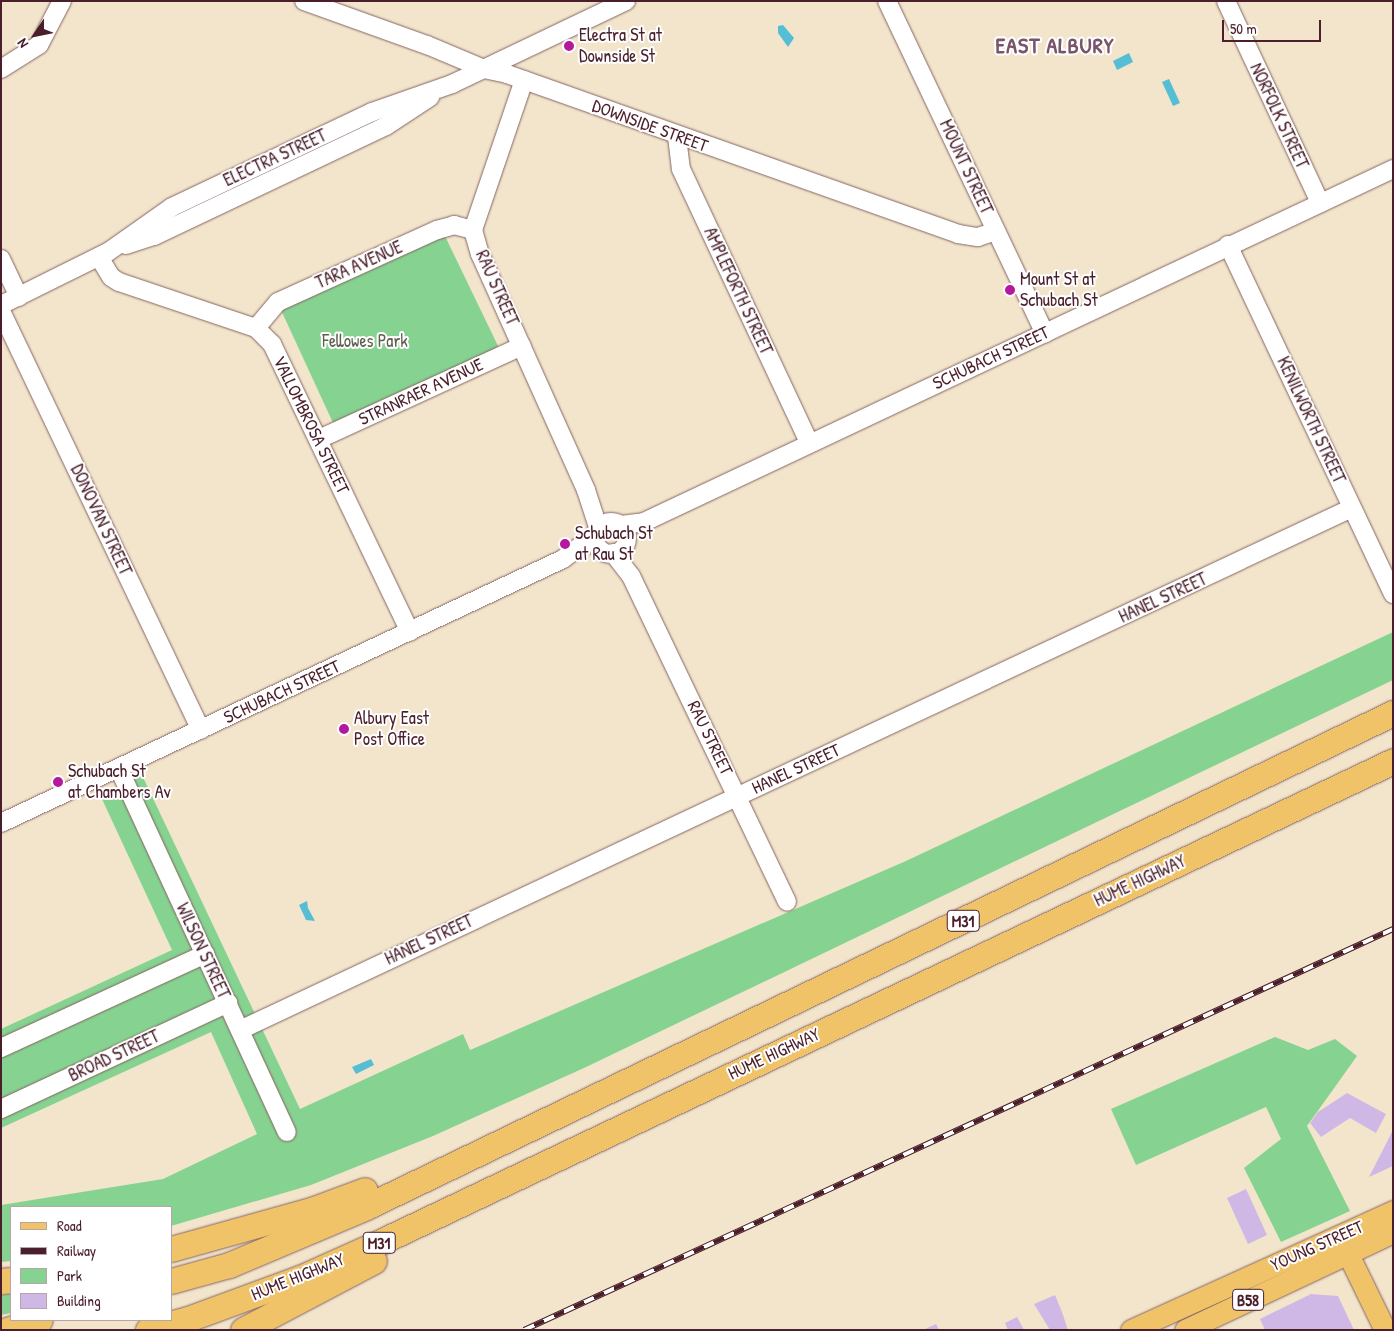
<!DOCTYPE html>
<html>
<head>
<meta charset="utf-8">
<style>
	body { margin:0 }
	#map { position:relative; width:1394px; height:1331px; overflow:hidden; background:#f2e5cb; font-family:"Patrick Hand",sans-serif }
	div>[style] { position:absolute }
	.green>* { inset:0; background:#86d391 }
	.water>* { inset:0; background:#56bed4 }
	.building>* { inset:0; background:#d0b8e6 }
	.roads { filter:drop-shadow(0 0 1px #856463) drop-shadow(0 0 1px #856463) }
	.minor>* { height:18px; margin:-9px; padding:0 9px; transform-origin:9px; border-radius:9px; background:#fff }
	.minor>.ring { margin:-9px; padding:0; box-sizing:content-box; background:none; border:18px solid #fff; border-radius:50% }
	.major>* { height:21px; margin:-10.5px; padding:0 10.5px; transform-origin:10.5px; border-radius:10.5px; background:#f0c369 }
	.highway>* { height:25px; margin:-12.5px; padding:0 12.5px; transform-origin:12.5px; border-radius:12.5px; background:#f0c369 }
	.rail>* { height:5.5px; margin-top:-2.75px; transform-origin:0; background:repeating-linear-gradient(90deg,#fff 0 11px,#4a1f2b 0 22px); box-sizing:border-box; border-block:1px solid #4a1f2b }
	.dots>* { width:14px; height:14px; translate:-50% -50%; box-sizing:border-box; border:2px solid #fff; border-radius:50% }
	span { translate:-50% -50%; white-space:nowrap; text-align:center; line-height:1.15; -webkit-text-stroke:4px #fff; paint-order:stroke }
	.shield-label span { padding:1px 4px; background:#fff; border:1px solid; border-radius:4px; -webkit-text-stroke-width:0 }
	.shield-label { font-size:16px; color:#4a1f2b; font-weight:700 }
	.poi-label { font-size:18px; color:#4a1f2b }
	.left { translate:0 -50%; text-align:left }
	.street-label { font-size:18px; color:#4a1f2b }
	.park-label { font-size:18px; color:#5f5e4f }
	.district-label { font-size:22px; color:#79556c; font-weight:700; letter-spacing:1px }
	.frame { position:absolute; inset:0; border:2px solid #4a1f2b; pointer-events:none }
	.legend { position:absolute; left:10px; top:1206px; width:162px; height:115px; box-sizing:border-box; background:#fff; border:1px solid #b7a5aa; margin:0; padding:6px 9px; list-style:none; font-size:15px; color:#4a1f2b }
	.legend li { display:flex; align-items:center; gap:10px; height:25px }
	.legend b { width:25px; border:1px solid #b7a5aa }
	.north { position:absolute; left:10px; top:10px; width:50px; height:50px; -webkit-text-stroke:4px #fff; paint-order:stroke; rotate:236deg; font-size:14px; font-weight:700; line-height:20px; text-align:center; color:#4a1f2b }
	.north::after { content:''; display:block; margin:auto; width:18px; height:22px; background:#4a1f2b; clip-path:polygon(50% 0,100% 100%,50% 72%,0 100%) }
	.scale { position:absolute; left:1222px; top:20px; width:99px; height:22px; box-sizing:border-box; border:2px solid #4a1f2b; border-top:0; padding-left:6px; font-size:15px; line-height:18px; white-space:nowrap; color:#4a1f2b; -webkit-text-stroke:4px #fff; paint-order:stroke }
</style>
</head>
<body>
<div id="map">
	<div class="green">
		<i style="clip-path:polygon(444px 234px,499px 348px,334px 425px,281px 310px)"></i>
		<i style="clip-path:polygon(1393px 632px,1393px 680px,584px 1068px,433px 1136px,311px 1185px,171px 1226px,171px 1207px,11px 1207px,11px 1261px,1px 1262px,1px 1205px,163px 1179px,257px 1134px,211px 1032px,1px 1128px,1px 1029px,172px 950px,102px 799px,141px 773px,300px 1109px,463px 1034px,470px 1050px,906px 861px)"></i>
		<i style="clip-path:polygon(1275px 1037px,1308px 1050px,1335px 1039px,1357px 1056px,1307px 1126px,1350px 1211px,1281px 1242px,1244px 1168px,1281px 1139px,1266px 1107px,1136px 1165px,1111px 1109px)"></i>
		<i style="clip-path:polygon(11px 1294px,11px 1313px,1px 1315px,1px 1295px)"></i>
	</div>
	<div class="water">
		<i style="clip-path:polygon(783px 25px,794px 38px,788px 47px,778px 33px,778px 26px)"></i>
		<i style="clip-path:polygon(1129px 53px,1133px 62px,1117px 70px,1113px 61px)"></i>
		<i style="clip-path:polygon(1169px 79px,1180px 103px,1173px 106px,1162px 82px)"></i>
		<i style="clip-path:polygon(307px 901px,308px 908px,315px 921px,306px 920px,299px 905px)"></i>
		<i style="clip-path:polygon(371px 1059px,374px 1065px,356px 1074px,352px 1067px)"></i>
	</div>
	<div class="building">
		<i style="clip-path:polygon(1347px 1093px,1386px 1114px,1376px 1133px,1350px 1118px,1321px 1137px,1310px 1123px,1318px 1112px)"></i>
		<i style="clip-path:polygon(1393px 1130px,1393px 1166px,1369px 1177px)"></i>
		<i style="clip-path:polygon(1246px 1189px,1267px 1235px,1248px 1244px,1227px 1198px)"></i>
		<i style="clip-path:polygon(1311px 1294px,1338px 1296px,1354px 1330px,1265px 1330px,1260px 1319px)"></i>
		<i style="clip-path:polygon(1055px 1295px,1062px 1312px,1068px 1330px,1050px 1330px,1034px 1304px)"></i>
		<i style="clip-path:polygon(1017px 1317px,1024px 1330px,1008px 1330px,1005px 1323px)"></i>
		<i style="clip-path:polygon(936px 1324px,939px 1330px,923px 1330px)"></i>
	</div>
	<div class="roads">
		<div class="minor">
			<i style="left:304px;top:1px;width:131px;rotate:19.7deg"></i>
			<i style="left:427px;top:45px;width:62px;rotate:22.8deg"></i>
			<i style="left:484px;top:69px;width:24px;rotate:12deg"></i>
			<i style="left:507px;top:74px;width:479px;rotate:19.5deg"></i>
			<i style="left:958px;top:234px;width:20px;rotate:9deg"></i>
			<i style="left:978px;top:237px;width:18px;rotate:-19deg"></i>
			<i style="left:887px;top:1px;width:368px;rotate:64.6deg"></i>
			<i style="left:1226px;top:1px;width:223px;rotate:65deg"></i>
			<i style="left:1px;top:69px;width:45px;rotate:-32.3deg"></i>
			<i style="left:39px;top:45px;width:50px;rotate:-62.4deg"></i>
			<i style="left:524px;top:80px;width:158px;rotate:108.8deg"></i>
			<i style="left:473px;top:230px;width:25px;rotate:74deg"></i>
			<i style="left:480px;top:254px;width:259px;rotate:65.8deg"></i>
			<i style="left:586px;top:490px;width:40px;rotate:72deg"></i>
			<i style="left:677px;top:137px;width:32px;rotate:83deg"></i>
			<i style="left:681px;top:169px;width:302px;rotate:64.9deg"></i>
			<i style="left:126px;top:245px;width:29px;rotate:-18deg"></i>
			<i style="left:154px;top:236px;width:257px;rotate:-25.4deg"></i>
			<i style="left:386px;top:126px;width:53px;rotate:-33.4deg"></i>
			<i style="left:1228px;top:245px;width:386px;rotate:64.7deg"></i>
			<i style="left:99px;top:257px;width:23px;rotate:59deg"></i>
			<i style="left:111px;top:277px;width:9px;rotate:32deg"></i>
			<i style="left:119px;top:282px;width:145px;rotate:18.6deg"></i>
			<i style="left:256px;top:328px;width:23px;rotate:45deg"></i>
			<i style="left:272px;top:344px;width:319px;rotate:64.4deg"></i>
			<i style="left:1px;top:259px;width:42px;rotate:64.7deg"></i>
			<i style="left:1px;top:305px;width:119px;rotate:-26.4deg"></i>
			<i style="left:108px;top:252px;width:78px;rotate:-35.1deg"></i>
			<i style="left:172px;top:207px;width:221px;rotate:-25.4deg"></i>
			<i style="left:372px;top:112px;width:85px;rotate:-19.3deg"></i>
			<i style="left:452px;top:84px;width:193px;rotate:-25.5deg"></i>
			<i style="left:1px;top:311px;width:464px;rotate:64.5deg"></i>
			<i style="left:256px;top:328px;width:34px;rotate:-50deg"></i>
			<i style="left:278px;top:302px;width:175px;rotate:-24.4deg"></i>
			<i style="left:437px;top:230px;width:18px;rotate:-16deg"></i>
			<i style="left:454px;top:225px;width:20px;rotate:15deg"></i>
			<i style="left:319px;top:439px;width:223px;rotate:-24.6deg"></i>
			<i class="ring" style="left:595px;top:522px;width:14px;height:14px"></i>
			<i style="left:621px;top:525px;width:23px;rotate:-7deg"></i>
			<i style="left:644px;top:522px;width:828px;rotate:-25.23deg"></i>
			<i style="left:613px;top:553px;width:29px;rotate:52deg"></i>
			<i style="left:631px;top:576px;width:361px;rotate:64.4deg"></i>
			<i style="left:119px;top:769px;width:400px;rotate:65.2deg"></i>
			<i style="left:1px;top:823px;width:621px;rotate:-25.16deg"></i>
			<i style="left:563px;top:559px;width:40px;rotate:-37deg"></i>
			<i style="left:240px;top:1030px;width:1228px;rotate:-25.15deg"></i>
			<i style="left:1px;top:1048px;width:225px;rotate:-24.7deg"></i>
			<i style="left:1px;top:1109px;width:251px;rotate:-25deg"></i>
		</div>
		<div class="major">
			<i style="left:1345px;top:1241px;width:13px;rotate:77deg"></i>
			<i style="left:1348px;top:1254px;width:85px;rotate:64deg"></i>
			<i style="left:1131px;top:1330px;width:288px;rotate:-24.4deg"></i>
			<i style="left:1185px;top:1330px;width:230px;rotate:-25.2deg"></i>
		</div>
		<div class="highway">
			<i style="left:171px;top:1249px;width:148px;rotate:-15.6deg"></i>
			<i style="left:314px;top:1209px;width:54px;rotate:-20.4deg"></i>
			<i style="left:1px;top:1281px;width:10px;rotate:-6deg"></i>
			<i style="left:171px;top:1281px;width:60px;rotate:-15.4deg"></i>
			<i style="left:229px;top:1265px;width:149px;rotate:-22.9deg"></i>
			<i style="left:366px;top:1207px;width:1140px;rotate:-25.69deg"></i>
			<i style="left:7px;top:1330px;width:34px;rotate:-17deg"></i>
			<i style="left:148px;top:1330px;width:41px;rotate:-15.4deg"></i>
			<i style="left:188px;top:1319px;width:121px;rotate:-20.2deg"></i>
			<i style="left:302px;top:1277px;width:81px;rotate:-24deg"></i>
			<i style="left:376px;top:1244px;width:1126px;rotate:-25.4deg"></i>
			<i style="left:243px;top:1330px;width:148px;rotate:-27.8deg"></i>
		</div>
	</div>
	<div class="rail">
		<i style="left:524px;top:1330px;width:957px;rotate:-24.77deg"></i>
	</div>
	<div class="dots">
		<i style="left:569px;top:46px;background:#b5179e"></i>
		<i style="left:1010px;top:290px;background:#b5179e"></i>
		<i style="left:565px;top:544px;background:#b5179e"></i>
		<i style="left:344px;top:729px;background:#b5179e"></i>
		<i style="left:58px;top:782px;background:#b5179e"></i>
	</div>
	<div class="shield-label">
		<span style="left:963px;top:921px">M31</span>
		<span style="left:379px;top:1243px">M31</span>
		<span style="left:1248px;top:1300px">B58</span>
	</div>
	<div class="poi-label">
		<span class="left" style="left:579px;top:46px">Electra St at<br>Downside St</span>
		<span class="left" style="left:1020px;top:290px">Mount St at<br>Schubach St</span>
		<span class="left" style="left:575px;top:544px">Schubach St<br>at Rau St</span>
		<span class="left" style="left:354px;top:729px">Albury East<br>Post Office</span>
		<span class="left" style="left:68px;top:782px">Schubach St<br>at Chambers Av</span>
	</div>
	<div class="street-label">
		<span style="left:1279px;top:116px;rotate:65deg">NORFOLK STREET</span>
		<span style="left:650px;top:126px;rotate:20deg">DOWNSIDE STREET</span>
		<span style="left:275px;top:158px;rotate:-25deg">ELECTRA STREET</span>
		<span style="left:966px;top:167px;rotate:65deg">MOUNT STREET</span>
		<span style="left:359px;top:265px;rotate:-24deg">TARA AVENUE</span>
		<span style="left:497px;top:288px;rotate:66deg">RAU STREET</span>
		<span style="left:738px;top:291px;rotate:65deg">AMPLEFORTH STREET</span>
		<span style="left:991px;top:358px;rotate:-25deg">SCHUBACH STREET</span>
		<span style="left:421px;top:392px;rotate:-25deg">STRANRAER AVENUE</span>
		<span style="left:1311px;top:420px;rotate:65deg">KENILWORTH STREET</span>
		<span style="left:311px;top:425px;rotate:64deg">VALLOMBROSA STREET</span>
		<span style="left:101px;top:520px;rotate:65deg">DONOVAN STREET</span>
		<span style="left:1163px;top:598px;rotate:-25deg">HANEL STREET</span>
		<span style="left:282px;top:692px;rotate:-25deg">SCHUBACH STREET</span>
		<span style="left:710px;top:738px;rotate:64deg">RAU STREET</span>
		<span style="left:796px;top:769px;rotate:-25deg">HANEL STREET</span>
		<span style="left:1140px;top:881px;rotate:-25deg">HUME HIGHWAY</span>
		<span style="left:429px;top:940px;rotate:-25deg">HANEL STREET</span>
		<span style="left:203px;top:951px;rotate:65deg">WILSON STREET</span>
		<span style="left:774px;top:1054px;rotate:-25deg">HUME HIGHWAY</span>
		<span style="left:114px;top:1056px;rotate:-25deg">BROAD STREET</span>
		<span style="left:1317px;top:1246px;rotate:-24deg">YOUNG STREET</span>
		<span style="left:298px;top:1277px;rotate:-22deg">HUME HIGHWAY</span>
	</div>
	<div class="park-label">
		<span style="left:365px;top:341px">Fellowes Park</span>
	</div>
	<div class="district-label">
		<span style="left:1055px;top:46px">EAST ALBURY</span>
	</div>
	<div class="frame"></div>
	<ul class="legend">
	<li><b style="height:6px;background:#f0c369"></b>Road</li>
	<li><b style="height:6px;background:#4a1f2b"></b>Railway</li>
	<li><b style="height:14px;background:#86d391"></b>Park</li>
	<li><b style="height:14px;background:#d0b8e6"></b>Building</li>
	</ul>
	<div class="north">N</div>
	<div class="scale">50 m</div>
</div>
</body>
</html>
